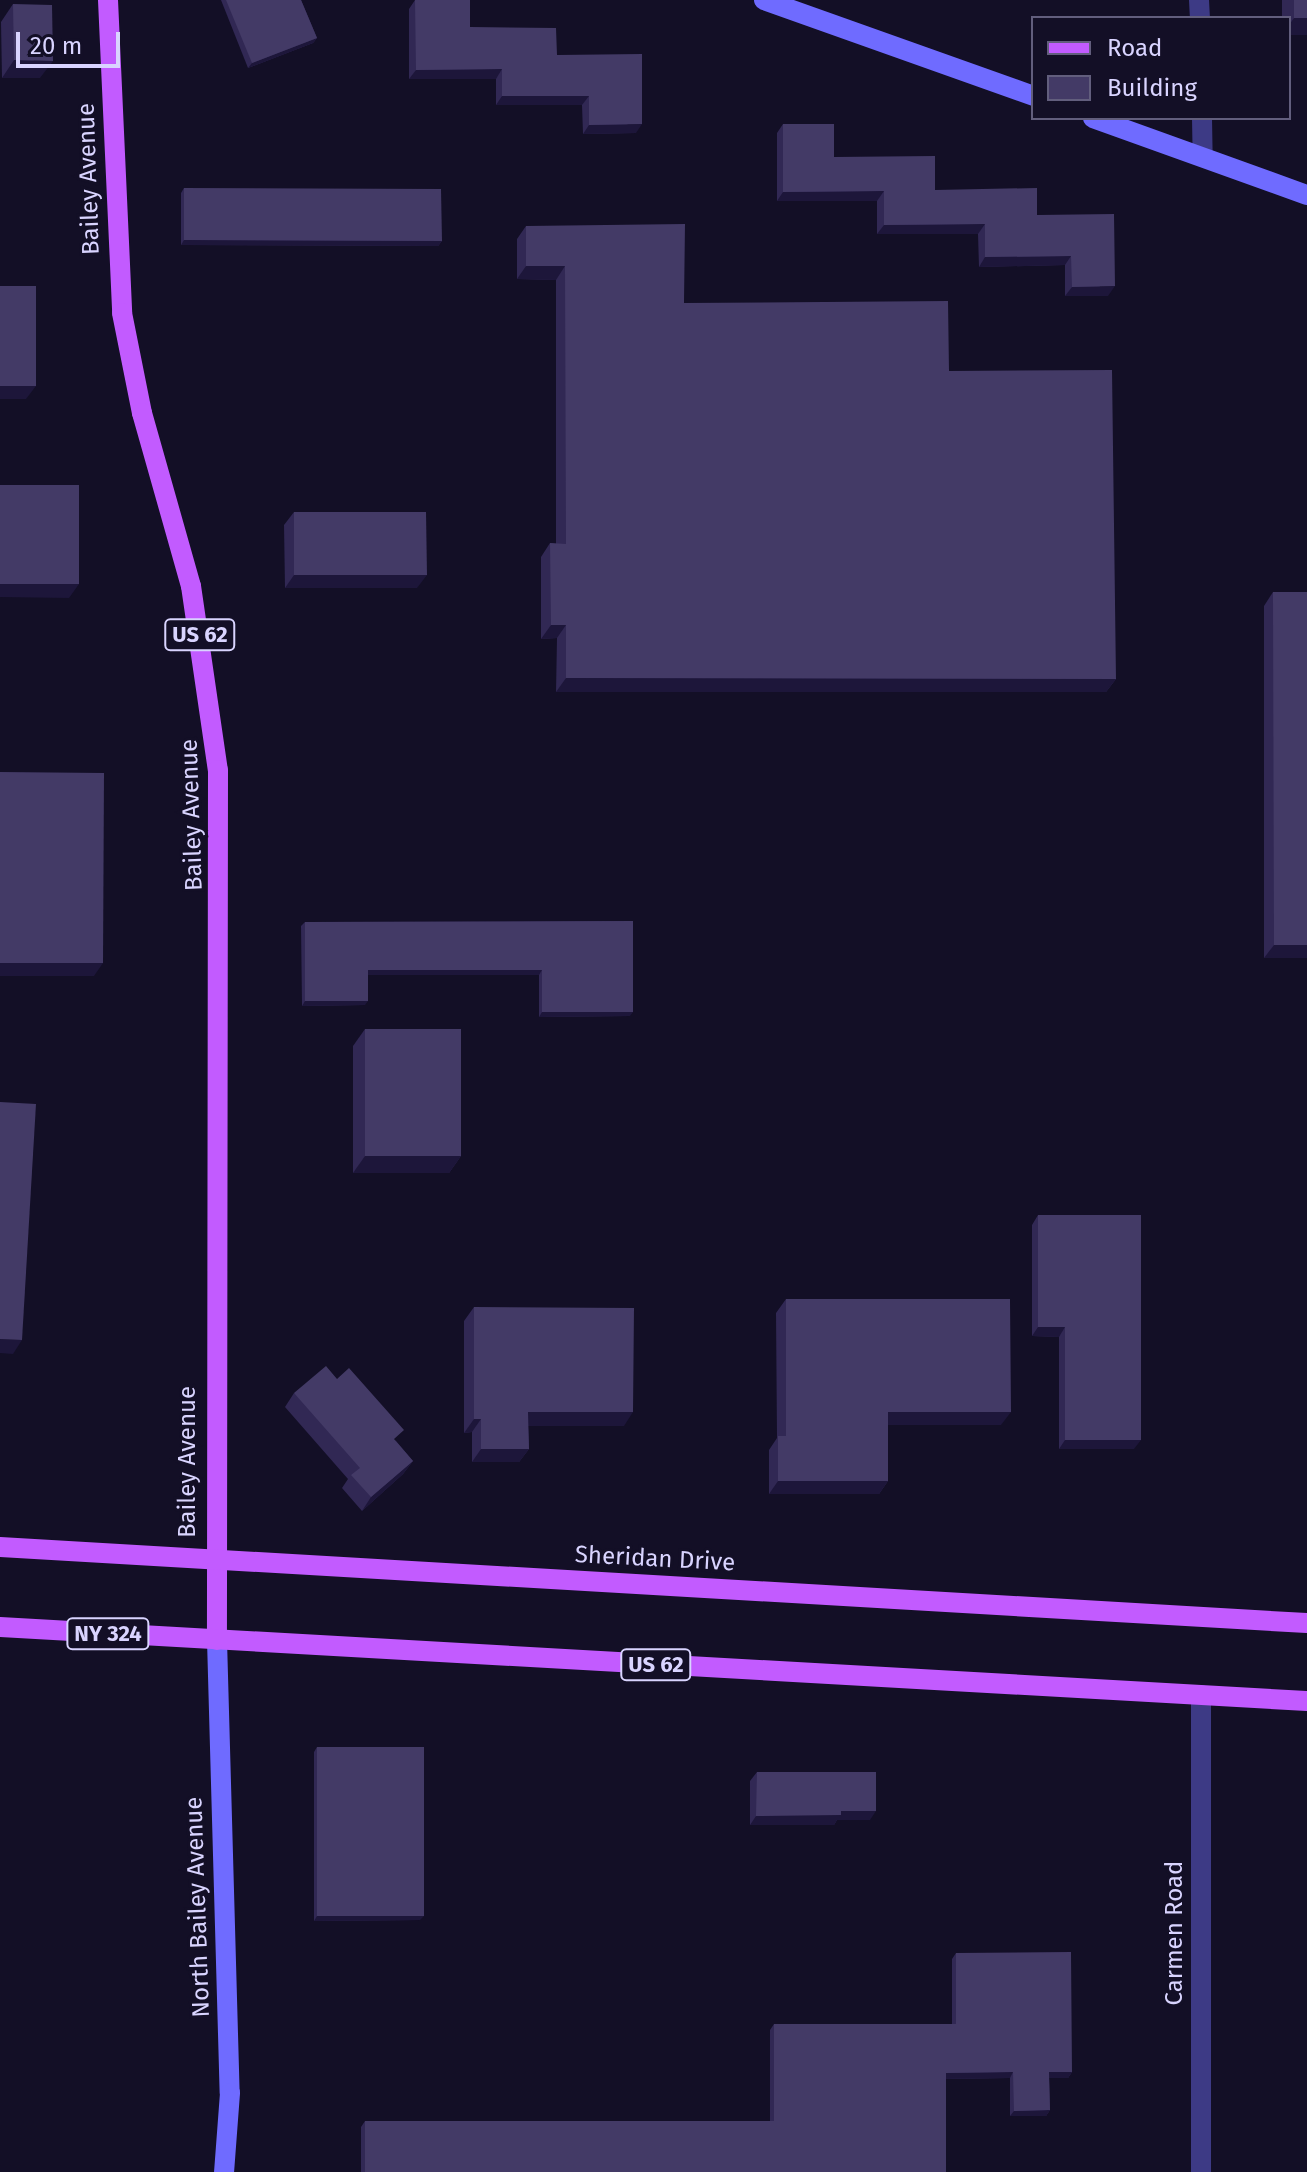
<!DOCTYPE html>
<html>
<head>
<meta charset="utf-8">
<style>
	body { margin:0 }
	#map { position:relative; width:1307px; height:2172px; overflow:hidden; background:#130f26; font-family:"Fira Sans",sans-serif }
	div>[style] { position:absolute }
	.street>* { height:20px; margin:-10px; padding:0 10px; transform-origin:10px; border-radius:10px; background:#3d3a85 }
	.secondary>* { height:20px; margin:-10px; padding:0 10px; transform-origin:10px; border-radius:10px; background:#6f6bff }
	.primary>* { height:20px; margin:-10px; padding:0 10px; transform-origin:10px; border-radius:10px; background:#c25bff }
	.wall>* { inset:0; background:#312854 }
	.shaded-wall>* { inset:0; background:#1d163a }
	.building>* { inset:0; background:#433a66 }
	span { translate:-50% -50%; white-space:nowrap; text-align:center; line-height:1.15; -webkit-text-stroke:6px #130f26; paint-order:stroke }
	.shield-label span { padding:2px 6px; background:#130f26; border:2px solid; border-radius:6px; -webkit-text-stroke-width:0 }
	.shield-label { font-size:22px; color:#d9d4ff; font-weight:700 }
	.street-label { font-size:24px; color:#d9d4ff }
	.legend { position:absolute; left:1031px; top:16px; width:260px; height:104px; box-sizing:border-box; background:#130f26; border:2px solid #625e7d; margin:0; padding:10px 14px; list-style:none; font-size:24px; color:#d9d4ff }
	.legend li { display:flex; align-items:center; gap:16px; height:40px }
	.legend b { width:40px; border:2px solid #625e7d }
	.scale { position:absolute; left:16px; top:32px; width:104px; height:36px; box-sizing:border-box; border:4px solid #d9d4ff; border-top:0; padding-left:10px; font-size:24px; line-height:28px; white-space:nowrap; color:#d9d4ff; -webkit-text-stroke:6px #130f26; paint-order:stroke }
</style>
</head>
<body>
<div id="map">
	<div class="street">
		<i style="left:1199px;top:0;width:18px;rotate:87deg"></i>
		<i style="left:1202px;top:118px;width:39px;rotate:89deg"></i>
		<i style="left:1201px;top:1695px;width:477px;rotate:90deg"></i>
	</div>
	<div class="secondary">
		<i style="left:764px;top:0;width:286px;rotate:19.6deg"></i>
		<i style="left:1093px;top:118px;width:227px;rotate:19.8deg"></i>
		<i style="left:217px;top:1640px;width:453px;rotate:88.4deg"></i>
		<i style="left:230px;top:2093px;width:79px;rotate:94.3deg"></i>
	</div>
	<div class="primary">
		<i style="left:108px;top:0;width:313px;rotate:87.4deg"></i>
		<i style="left:122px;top:313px;width:102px;rotate:78.7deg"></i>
		<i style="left:142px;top:413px;width:180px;rotate:74.2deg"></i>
		<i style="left:191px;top:586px;width:186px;rotate:81.7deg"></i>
		<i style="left:218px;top:770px;width:870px;rotate:90.07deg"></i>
		<i style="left:0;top:1547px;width:1309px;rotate:3.33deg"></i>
		<i style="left:0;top:1627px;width:1309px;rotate:3.24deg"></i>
	</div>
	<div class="wall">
		<i style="clip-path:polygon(221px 0,301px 0,317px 38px,313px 43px,248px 68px)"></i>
		<i style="clip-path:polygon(415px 0,470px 27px,557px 55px,636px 133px,583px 134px,582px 105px,496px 105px,496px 79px,409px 79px,409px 9px)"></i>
		<i style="clip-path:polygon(1282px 0,1307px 0,1289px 35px,1289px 18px,1282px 18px)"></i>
		<i style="clip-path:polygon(13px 4px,40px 78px,2px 78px,1px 22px)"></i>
		<i style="clip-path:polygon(783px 124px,834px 157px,935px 190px,1037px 215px,1108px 296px,1065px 296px,1065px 265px,979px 267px,978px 234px,877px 234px,877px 201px,777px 201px,777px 133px)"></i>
		<i style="clip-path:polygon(184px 188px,442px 241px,438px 246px,181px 245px,181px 193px)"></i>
		<i style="clip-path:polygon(526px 226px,684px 303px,949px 371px,1116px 679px,1106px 692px,556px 692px,557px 638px,541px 639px,541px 557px,550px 543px,556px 544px,556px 280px,517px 279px,517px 239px)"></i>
		<i style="clip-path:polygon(294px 512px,417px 588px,285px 588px,284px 525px)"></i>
		<i style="clip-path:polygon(1273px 592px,1307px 592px,1307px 958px,1264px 958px,1264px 606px)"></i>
		<i style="clip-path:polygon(633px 921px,630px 1016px,539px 1017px,539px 975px,368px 975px,365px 1005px,302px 1006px,301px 926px,305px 922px)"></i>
		<i style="clip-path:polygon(365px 1029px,461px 1156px,449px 1173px,353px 1173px,353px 1046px)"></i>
		<i style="clip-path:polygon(1038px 1215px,1134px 1449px,1059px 1449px,1059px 1337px,1032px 1336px,1032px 1225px)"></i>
		<i style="clip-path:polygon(786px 1299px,1001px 1425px,888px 1425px,888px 1481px,879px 1494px,769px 1494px,769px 1450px,777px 1438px,776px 1313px)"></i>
		<i style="clip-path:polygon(474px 1307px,624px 1426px,528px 1426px,529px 1449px,519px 1462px,472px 1462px,472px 1432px,464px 1433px,464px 1321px)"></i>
		<i style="clip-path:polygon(294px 1393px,396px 1441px,413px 1461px,403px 1474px,362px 1511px,342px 1488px,348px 1479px,285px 1407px)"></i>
		<i style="clip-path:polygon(317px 1747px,420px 1920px,314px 1921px,314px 1752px)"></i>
		<i style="clip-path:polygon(757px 1772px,870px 1820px,837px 1820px,834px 1825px,750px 1825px,750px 1781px)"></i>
		<i style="clip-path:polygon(956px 1953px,1072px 2072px,1068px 2078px,1049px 2078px,1050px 2110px,1046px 2116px,1010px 2116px,1010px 2078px,946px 2079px,946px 2172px,361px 2172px,361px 2127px,365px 2121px,770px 2121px,770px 2030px,774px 2024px,952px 2024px,952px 1959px)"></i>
	</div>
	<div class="shaded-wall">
		<i style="clip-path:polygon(1294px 18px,1307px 18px,1307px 35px,1289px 35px,1289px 25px)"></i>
		<i style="clip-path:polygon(317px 38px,313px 43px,248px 68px,252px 63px)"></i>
		<i style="clip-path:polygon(14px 60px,53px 61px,40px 78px,2px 78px)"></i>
		<i style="clip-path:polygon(502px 69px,496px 79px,409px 79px,416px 70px)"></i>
		<i style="clip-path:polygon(502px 96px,589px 96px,582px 105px,496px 105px)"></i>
		<i style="clip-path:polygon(642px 124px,636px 133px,583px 134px,589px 125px)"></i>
		<i style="clip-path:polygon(884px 191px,877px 201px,777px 201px,783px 192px)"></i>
		<i style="clip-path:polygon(985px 224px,978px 234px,877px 234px,884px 225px)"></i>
		<i style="clip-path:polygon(184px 240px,442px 241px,438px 246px,181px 245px)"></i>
		<i style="clip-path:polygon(1071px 256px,1065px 265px,979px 267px,985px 257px)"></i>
		<i style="clip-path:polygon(526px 266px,565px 266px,556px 280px,517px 279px)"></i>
		<i style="clip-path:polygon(1115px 286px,1108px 296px,1065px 296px,1072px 287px)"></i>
		<i style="clip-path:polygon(0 386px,36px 386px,26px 399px,0 399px)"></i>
		<i style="clip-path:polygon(294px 575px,427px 575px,417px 588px,285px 588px)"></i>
		<i style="clip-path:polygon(0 584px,79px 584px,69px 598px,0 597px)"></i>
		<i style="clip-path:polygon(551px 625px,566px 625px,557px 638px,541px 639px)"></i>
		<i style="clip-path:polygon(566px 678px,1116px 679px,1106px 692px,556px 692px)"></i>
		<i style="clip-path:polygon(1274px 945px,1307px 945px,1307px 958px,1264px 958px)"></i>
		<i style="clip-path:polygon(0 963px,103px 963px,94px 976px,0 976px)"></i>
		<i style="clip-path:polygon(368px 970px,542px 970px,539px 975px,365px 975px)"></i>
		<i style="clip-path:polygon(305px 1001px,368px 1001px,365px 1005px,302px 1006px)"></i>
		<i style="clip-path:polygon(542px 1012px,633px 1012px,630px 1016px,539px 1017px)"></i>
		<i style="clip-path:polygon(365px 1156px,461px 1156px,449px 1173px,353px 1173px)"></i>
		<i style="clip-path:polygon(1038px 1327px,1065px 1327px,1059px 1337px,1032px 1336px)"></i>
		<i style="clip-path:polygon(0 1339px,22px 1340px,13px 1354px,0 1353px)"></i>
		<i style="clip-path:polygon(528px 1412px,633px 1412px,624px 1426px,519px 1426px)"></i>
		<i style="clip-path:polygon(888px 1412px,1011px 1412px,1001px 1425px,878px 1425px)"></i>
		<i style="clip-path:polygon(474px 1419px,481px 1419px,472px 1432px,464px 1433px)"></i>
		<i style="clip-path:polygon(1065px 1440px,1141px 1440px,1134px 1449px,1059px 1449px)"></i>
		<i style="clip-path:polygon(481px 1449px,529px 1449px,519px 1462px,472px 1462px)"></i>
		<i style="clip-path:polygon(413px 1461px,403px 1474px,362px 1511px,371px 1497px)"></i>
		<i style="clip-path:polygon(778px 1481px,888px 1481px,879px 1494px,769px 1494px)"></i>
		<i style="clip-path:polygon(841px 1811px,876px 1811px,870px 1820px,837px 1820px,834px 1825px,750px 1825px,756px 1816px)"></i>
		<i style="clip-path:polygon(317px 1916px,424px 1916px,420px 1920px,314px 1921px)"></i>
		<i style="clip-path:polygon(1013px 2072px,1010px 2078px,942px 2079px,946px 2073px)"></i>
		<i style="clip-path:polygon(1049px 2072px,1072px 2072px,1068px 2078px,1045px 2078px)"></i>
		<i style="clip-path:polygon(1050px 2110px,1046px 2116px,1010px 2116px,1014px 2111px)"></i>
	</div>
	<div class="building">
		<i style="clip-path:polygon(226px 0,301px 0,317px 38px,252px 63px)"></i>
		<i style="clip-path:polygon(415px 0,470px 0,470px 27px,556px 28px,557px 55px,642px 54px,642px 124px,589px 125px,589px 96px,502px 96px,502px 69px,416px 70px)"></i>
		<i style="clip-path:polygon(1294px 0,1307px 0,1307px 18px,1294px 18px)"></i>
		<i style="clip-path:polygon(13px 4px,52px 5px,53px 61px,14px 60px)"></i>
		<i style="clip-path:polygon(783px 124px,834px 124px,834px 157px,935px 156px,935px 190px,1037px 188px,1037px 215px,1114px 214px,1115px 286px,1072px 287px,1071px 256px,985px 257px,985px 224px,884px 225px,884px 191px,783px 192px)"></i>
		<i style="clip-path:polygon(184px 188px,441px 189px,442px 241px,184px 240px)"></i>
		<i style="clip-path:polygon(685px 224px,684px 303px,948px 301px,949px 371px,1112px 370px,1116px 679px,566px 678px,566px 625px,551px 625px,550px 543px,566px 544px,565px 266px,526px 266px,526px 226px)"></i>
		<i style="clip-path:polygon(0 286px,36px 286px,36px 386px,0 386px)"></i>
		<i style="clip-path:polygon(0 485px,79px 485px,79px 584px,0 584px)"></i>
		<i style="clip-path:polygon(294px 512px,426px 512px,427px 575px,294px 575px)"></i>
		<i style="clip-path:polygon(1273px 592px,1307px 592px,1307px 945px,1274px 945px)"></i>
		<i style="clip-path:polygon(0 772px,104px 773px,103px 963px,0 963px)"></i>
		<i style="clip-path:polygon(633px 921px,633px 1012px,542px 1012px,542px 970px,368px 970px,368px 1001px,305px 1001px,305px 922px)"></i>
		<i style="clip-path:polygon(365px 1029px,461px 1029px,461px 1156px,365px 1156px)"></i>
		<i style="clip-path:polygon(0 1102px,36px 1104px,22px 1340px,0 1339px)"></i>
		<i style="clip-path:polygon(1038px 1215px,1141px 1215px,1141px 1440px,1065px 1440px,1065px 1327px,1038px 1327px)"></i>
		<i style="clip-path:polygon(786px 1299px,1010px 1299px,1011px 1412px,888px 1412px,888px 1481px,778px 1481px,778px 1436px,786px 1436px)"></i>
		<i style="clip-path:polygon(474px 1307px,634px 1308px,633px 1412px,528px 1412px,529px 1449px,481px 1449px,481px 1419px,474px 1419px)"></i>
		<i style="clip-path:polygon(326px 1366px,337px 1379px,349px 1368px,404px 1430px,394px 1439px,413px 1461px,371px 1497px,351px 1475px,360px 1468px,294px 1393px)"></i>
		<i style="clip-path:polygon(317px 1747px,424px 1747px,424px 1916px,317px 1916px)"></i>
		<i style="clip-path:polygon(757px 1772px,876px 1772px,876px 1811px,841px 1811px,841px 1815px,756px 1816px)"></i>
		<i style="clip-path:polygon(1071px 1952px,1072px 2072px,1049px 2072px,1050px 2110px,1014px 2111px,1013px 2072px,946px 2073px,946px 2172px,365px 2172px,365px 2121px,774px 2121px,774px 2024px,956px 2024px,956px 1953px)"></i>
	</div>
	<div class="shield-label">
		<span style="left:200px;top:635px">US 62</span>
		<span style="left:108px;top:1634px">NY 324</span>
		<span style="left:656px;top:1665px">US 62</span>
	</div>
	<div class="street-label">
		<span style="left:89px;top:179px;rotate:-92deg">Bailey Avenue</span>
		<span style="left:192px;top:815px;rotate:-92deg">Bailey Avenue</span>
		<span style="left:188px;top:1462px;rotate:-90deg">Bailey Avenue</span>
		<span style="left:655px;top:1559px;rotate:3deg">Sheridan Drive</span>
		<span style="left:198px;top:1907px;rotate:-92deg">North Bailey Avenue</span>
		<span style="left:1175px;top:1933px;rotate:-90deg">Carmen Road</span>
	</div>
	<ul class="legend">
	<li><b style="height:10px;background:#c25bff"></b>Road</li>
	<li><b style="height:22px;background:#433a66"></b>Building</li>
	</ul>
	<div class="scale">20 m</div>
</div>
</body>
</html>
